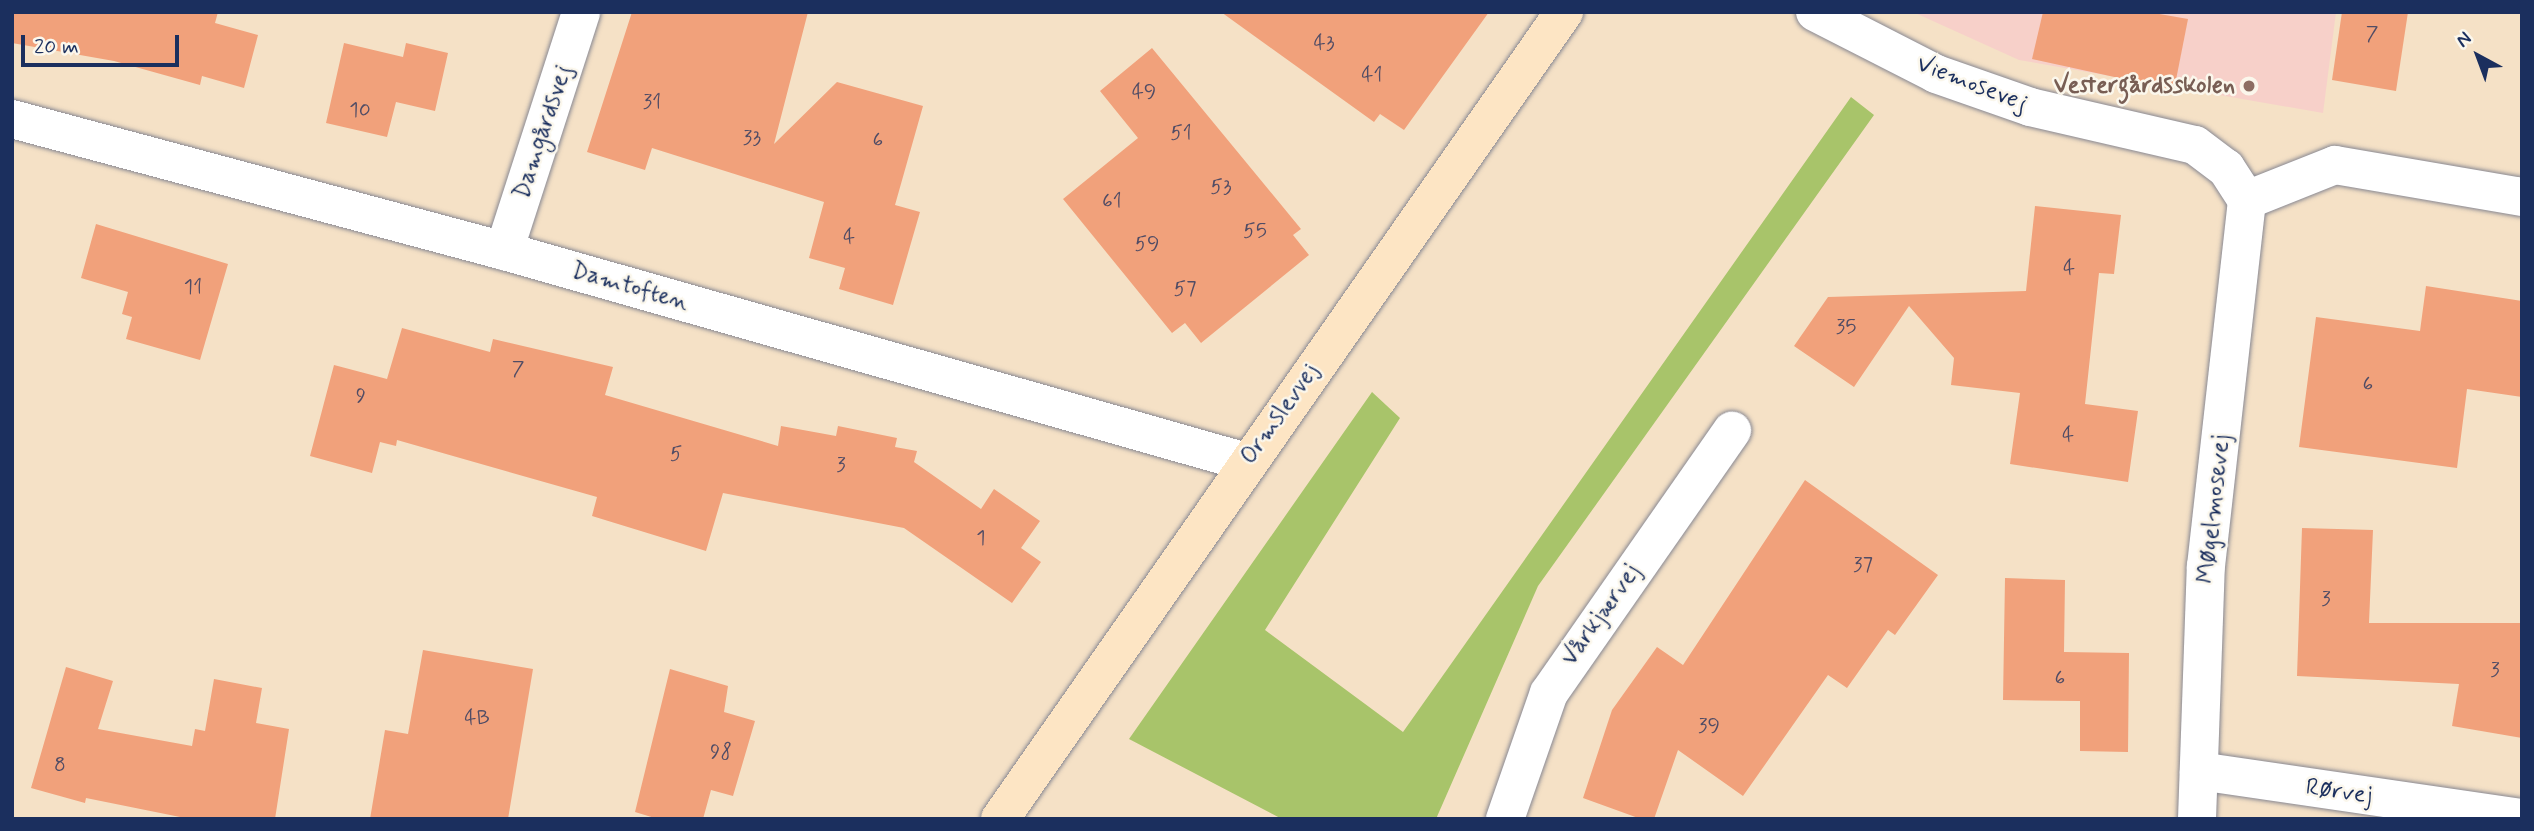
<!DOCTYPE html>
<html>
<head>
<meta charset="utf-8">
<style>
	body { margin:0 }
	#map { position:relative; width:2534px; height:831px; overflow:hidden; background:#f5e1c6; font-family:Mynerve,sans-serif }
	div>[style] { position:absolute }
	.built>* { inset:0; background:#f7d0c9 }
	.green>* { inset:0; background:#a8c46a }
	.building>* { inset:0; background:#f1a17b }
	.roads { filter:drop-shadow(0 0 2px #888892) drop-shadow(0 0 2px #888892) }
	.street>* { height:38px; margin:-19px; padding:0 19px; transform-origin:19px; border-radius:19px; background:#fff }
	.secondary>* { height:38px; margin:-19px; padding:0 19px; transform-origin:19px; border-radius:19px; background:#fde5c4 }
	.dots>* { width:19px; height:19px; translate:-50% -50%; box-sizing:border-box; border:4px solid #fbf7ec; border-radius:50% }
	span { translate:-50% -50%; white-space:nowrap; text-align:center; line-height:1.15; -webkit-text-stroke:5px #fbf7ec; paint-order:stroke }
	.number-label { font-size:21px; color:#504c65 }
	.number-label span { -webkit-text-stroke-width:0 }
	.street-label { font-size:24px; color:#1b2f5e }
	.education-label { font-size:24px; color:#785e54; font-weight:700 }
	.right { translate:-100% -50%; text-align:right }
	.frame { position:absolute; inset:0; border:14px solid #1b2f5e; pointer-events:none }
	.north { position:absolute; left:2443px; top:21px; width:70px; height:70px; -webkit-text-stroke:5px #fbf7ec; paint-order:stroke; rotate:319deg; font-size:19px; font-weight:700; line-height:28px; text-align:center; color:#1b2f5e }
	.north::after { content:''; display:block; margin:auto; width:24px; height:32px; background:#1b2f5e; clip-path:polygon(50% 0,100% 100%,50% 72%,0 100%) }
	.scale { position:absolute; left:21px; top:35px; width:158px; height:32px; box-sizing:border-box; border:4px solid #1b2f5e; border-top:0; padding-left:9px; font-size:21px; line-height:24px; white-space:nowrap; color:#1b2f5e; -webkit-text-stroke:5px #fbf7ec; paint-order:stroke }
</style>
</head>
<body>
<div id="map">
	<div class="built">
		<i style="clip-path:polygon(1913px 12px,2336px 12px,2323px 113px,2019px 60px)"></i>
	</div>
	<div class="green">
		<i style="clip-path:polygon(1851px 97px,1874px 115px,1538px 586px,1436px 819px,1282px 819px,1129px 739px,1372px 392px,1400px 418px,1265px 630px,1403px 732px)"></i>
	</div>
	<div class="building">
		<i style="clip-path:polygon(12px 12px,218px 12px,215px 23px,258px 35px,244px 88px,202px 76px,200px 85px,114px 61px,12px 43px)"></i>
		<i style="clip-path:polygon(632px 12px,808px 12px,774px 144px,837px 82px,923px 106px,895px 205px,920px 212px,893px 305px,839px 289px,845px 268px,809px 258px,824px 202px,652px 148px,645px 170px,587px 152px)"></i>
		<i style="clip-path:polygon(1221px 12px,1489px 12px,1404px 130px,1380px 114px,1374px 122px)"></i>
		<i style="clip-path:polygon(2043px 12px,2148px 12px,2188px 19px,2174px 90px,2032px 59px)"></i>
		<i style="clip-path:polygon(2342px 12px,2408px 12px,2396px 91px,2332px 80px)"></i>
		<i style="clip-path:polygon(344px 43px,403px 57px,406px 43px,448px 53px,435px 111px,396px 102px,387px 137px,326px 123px)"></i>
		<i style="clip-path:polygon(1152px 48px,1301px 229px,1293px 235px,1309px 255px,1201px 343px,1185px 323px,1172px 333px,1063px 199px,1138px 138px,1100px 91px)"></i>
		<i style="clip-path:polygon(2035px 206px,2121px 215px,2114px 274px,2099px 273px,2085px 404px,2138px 411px,2128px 482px,2010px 464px,2020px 393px,1951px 385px,1954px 358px,1909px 306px,1854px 387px,1794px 346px,1828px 297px,2026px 291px)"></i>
		<i style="clip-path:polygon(96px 224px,228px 264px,200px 360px,126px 339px,132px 317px,122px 314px,128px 292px,81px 278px)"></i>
		<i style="clip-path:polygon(2426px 286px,2522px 301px,2522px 397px,2467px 389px,2457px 468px,2299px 447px,2316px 317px,2420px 331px)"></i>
		<i style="clip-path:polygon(402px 328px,490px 352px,493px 339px,613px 367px,605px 395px,778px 446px,781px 426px,836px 436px,838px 426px,897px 438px,895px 447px,917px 451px,914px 462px,981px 509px,994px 489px,1040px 521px,1021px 548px,1041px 562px,1012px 603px,904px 528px,723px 493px,706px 551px,592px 516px,597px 497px,397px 440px,396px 446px,380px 442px,372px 473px,310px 456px,334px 365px,387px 379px)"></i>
		<i style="clip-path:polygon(1805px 480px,1938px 575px,1895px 635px,1888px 630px,1847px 688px,1828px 675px,1743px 796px,1678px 750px,1654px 819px,1641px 819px,1583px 798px,1612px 710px,1657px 647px,1683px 665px)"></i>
		<i style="clip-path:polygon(2302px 528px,2373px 530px,2369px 623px,2522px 623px,2522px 738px,2452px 726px,2459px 684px,2297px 676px)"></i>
		<i style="clip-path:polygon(2005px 578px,2065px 580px,2064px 652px,2129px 653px,2128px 752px,2080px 751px,2080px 701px,2003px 700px)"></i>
		<i style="clip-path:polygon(423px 650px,533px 669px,508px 819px,370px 819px,385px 730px,408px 734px)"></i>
		<i style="clip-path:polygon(66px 667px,113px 681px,98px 729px,192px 746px,195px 729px,205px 731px,214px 679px,262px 688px,256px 723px,289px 729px,275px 819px,190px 819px,86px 798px,85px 803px,31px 788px)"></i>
		<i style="clip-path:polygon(670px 669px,728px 686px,724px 712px,755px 721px,733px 796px,711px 790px,703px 819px,658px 819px,635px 812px)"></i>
	</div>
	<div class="roads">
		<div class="street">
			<i style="left:1815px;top:12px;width:136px;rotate:27.1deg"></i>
			<i style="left:1936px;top:74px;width:100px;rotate:19.3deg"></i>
			<i style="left:2030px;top:107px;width:169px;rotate:13deg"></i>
			<i style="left:2195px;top:145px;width:39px;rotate:37deg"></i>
			<i style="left:2226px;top:168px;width:38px;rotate:57deg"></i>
			<i style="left:12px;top:119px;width:509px;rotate:15.02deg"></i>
			<i style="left:504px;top:251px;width:771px;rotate:15.87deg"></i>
			<i style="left:2247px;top:200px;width:95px;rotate:-21.7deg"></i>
			<i style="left:2335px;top:165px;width:190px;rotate:9.7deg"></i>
			<i style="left:504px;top:251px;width:251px;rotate:-72.1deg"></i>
			<i style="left:2199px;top:771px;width:326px;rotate:8.3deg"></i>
			<i style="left:1505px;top:819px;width:133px;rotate:-70.8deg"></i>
			<i style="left:1549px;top:693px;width:320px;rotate:-55.1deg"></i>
			<i style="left:2197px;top:819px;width:253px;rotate:-88deg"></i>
			<i style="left:2206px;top:566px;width:368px;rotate:-83.6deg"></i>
		</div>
		<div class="secondary">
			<i style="left:1000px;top:819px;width:985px;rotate:-55.05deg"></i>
		</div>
	</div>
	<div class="dots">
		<i style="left:2249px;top:86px;background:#8d6e63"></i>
	</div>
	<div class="number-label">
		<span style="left:2372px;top:34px">7</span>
		<span style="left:1324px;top:43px">43</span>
		<span style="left:1372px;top:75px">41</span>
		<span style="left:1144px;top:92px">49</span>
		<span style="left:652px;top:102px">31</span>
		<span style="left:360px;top:110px">10</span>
		<span style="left:1181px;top:133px">51</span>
		<span style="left:752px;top:138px">33</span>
		<span style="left:878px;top:140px">6</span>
		<span style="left:1221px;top:187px">53</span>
		<span style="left:1112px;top:201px">61</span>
		<span style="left:1255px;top:231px">55</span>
		<span style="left:849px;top:237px">4</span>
		<span style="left:1147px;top:244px">59</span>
		<span style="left:2069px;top:268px">4</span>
		<span style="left:193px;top:287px">11</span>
		<span style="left:1185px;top:289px">57</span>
		<span style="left:1846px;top:327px">35</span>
		<span style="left:518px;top:369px">7</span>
		<span style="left:2368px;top:384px">6</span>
		<span style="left:361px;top:396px">9</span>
		<span style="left:2068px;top:435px">4</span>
		<span style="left:676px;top:454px">5</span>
		<span style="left:841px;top:465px">3</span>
		<span style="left:981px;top:538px">1</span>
		<span style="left:1863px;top:565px">37</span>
		<span style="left:2326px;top:599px">3</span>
		<span style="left:2495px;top:670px">3</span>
		<span style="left:2060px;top:678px">6</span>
		<span style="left:477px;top:718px">4B</span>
		<span style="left:1709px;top:726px">39</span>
		<span style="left:721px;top:752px">98</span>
		<span style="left:60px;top:765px">8</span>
	</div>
	<div class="street-label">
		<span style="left:1972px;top:84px;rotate:21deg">Viemosevej</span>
		<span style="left:543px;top:132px;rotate:-72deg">Damgårdsvej</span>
		<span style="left:630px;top:287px;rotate:16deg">Damtoften</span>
		<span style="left:1280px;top:414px;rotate:-55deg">Ormslevvej</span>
		<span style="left:2214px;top:509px;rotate:-84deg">Møgelmosevej</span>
		<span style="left:1601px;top:615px;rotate:-55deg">Vårkjærvej</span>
		<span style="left:2339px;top:792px;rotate:8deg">Rørvej</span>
	</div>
	<div class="education-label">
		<span class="right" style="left:2235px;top:86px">Vestergårdsskolen</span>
	</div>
	<div class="frame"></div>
	<div class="north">N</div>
	<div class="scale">20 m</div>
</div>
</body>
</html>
